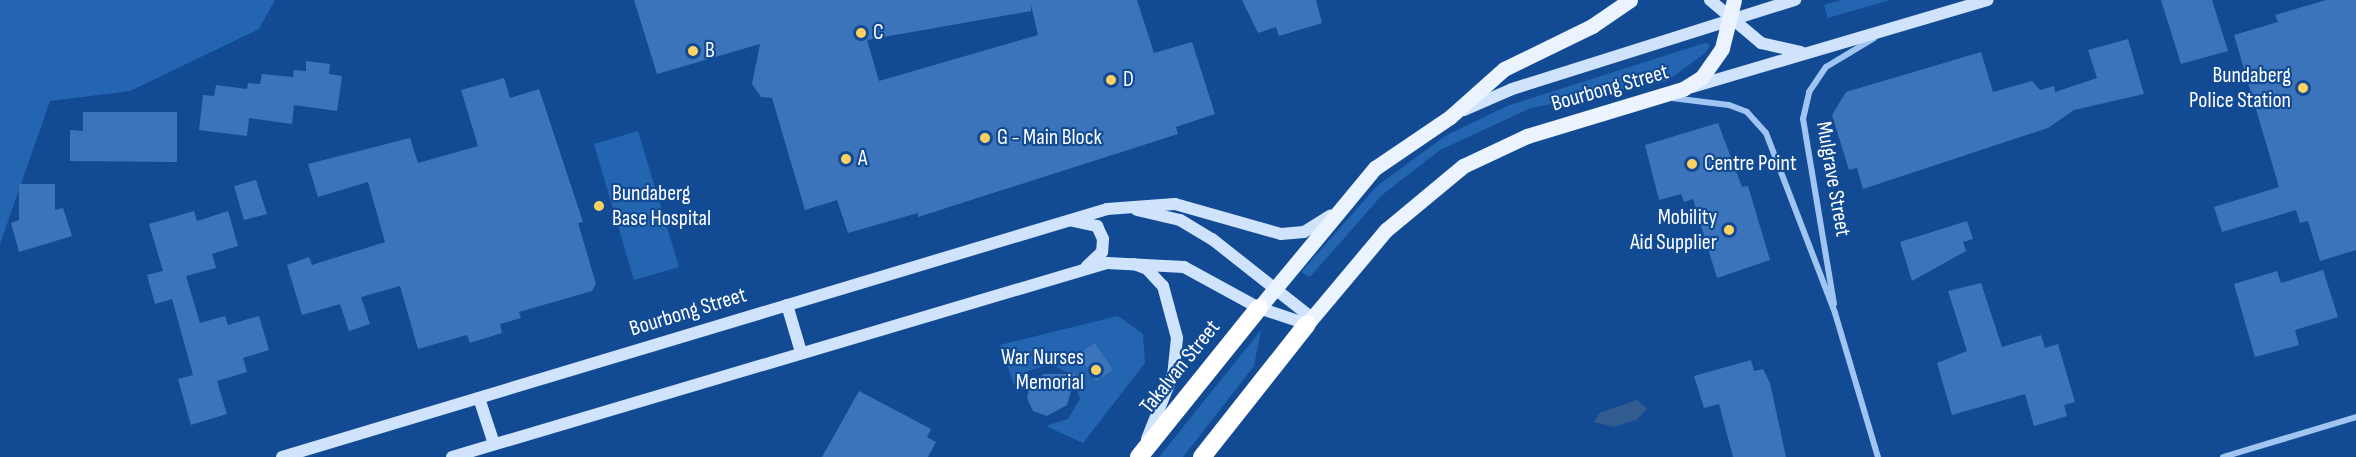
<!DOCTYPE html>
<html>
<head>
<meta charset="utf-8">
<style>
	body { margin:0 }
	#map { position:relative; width:2356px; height:457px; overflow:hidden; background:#124b93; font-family:"Sofia Sans Condensed",sans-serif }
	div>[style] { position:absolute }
	.green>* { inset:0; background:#2465b2 }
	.water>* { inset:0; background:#325b90 }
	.building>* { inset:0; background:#3b74bb }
	.street>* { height:6px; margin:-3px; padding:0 3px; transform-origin:3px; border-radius:3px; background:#a0c5f2 }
	.secondary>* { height:12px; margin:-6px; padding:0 6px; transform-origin:6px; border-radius:6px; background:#cfe3fc }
	.primary>* { height:15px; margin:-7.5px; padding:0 7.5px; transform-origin:7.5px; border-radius:7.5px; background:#ebf3ff }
	.highway>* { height:18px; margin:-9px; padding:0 9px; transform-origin:9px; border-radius:9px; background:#fff }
	.dots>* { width:16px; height:16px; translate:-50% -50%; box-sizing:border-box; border:3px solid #124b93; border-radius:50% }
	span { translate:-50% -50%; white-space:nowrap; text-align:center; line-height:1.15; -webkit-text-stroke:4.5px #124b93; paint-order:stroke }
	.poi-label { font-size:22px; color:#fff }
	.left { translate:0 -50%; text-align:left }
	.right { translate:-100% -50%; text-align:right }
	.street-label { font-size:22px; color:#fff }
</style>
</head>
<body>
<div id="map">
	<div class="green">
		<i style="clip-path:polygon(0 0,275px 0,259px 29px,130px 91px,50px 101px,0 244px)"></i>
		<i style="clip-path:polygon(1841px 0,1890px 0,1828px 18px,1824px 5px)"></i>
		<i style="clip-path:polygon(1705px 43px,1710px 45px,1705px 53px,1667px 81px,1531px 108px,1440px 150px,1382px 195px,1310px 277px,1301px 272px,1377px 186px,1445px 136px,1507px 106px)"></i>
		<i style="clip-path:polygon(638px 131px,679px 267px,634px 280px,594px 144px)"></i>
		<i style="clip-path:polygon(1118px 316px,1143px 334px,1145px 363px,1083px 443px,1046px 426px,1068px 419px,1080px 399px,1072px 375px,1051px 364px,1028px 371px,1017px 393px,1000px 345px)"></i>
		<i style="clip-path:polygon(1261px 330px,1254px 366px,1183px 457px,1159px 457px)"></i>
	</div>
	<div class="water">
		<i style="clip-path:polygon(1637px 400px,1647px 409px,1636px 420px,1614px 427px,1594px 422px,1599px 413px)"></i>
	</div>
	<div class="building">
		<i style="clip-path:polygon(evenodd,634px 0,1137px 0,1154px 53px,1192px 42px,1215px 114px,1176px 127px,1178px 134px,918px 217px,918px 213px,848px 233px,837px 200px,805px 210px,772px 98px,761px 97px,752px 84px,760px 44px,657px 74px,634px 0,1031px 5px,1038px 35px,879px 81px,867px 40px,1031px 11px,1031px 5px)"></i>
		<i style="clip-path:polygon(1242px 0,1316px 0,1322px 23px,1279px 36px,1276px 27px,1258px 33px)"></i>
		<i style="clip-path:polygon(2161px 0,2212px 0,2228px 51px,2181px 64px)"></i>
		<i style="clip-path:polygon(2326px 0,2356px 0,2356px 250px,2320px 261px,2308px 221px,2300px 223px,2296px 210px,2222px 232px,2214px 207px,2279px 187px,2234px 35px,2278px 22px,2275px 15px)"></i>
		<i style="clip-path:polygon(2128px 39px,2144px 94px,2074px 110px,2048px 128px,1863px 189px,1857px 168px,1849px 170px,1832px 115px,1846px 92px,1981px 52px,1993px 92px,2032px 81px,2040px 90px,2054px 86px,2055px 92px,2097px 78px,2088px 50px)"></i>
		<i style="clip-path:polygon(306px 61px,330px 64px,329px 74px,342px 76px,337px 111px,294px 105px,292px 124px,249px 118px,247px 136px,199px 130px,203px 95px,214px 96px,216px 85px,247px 89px,248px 83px,260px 84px,262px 74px,293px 77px,294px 70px,306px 71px)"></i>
		<i style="clip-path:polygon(504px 78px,510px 98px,539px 89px,583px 222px,578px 223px,596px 284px,592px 291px,519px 312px,521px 318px,500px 324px,502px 333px,470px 343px,467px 335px,418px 349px,400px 286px,361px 297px,370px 324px,349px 331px,340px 304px,302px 315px,287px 265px,309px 257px,312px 265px,385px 242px,368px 182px,318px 197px,308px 164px,410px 138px,418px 163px,478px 146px,461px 90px)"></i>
		<i style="clip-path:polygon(83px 112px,177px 112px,177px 162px,70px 161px,70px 130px,83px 131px)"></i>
		<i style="clip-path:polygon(1718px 123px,1742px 187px,1748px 186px,1770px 260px,1717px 278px,1693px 199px,1684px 202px,1681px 194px,1659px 200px,1645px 145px)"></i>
		<i style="clip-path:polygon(256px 180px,267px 214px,244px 220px,234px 186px)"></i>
		<i style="clip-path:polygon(19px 184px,55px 184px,55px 210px,63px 208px,72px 236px,19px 252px,11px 223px,19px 220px)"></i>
		<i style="clip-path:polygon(194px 211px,197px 221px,228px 211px,238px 246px,212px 254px,216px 268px,186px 276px,200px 323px,225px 316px,228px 325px,259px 316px,269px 350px,243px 358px,247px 372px,217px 381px,227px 414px,191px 425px,178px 379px,193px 375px,172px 299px,155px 304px,147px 275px,163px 271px,149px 224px)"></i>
		<i style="clip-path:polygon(1967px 221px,1973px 239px,1963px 242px,1966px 251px,1912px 281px,1900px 242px)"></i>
		<i style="clip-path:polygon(2323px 270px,2338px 317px,2295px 330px,2299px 345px,2255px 357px,2234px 284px,2277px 271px,2281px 283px)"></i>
		<i style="clip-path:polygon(1981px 283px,2002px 347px,2041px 335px,2045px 348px,2058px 344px,2075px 402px,2064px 405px,2067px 416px,2034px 426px,2025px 394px,1952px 415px,1937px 363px,1967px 351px,1948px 291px)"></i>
		<i style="clip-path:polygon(1095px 343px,1113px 370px,1096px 381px,1078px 354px)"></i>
		<i style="clip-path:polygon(1751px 360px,1754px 371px,1763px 369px,1770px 383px,1786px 457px,1733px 457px,1719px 404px,1704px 408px,1694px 376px)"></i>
		<i style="clip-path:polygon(1044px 374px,1076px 374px,1067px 405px,1047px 416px,1033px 411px,1027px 398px,1031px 382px)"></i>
		<i style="clip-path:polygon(859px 391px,931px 429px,927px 437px,936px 442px,928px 457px,822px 457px)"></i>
	</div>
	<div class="street">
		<i style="left:1672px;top:98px;width:57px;rotate:7deg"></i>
		<i style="left:1729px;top:105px;width:19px;rotate:21deg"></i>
		<i style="left:1747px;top:112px;width:28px;rotate:48deg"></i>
		<i style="left:1766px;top:133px;width:193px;rotate:69deg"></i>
		<i style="left:1835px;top:313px;width:150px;rotate:73.4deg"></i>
		<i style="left:1834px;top:304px;width:188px;rotate:-99.5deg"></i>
		<i style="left:1803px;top:119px;width:28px;rotate:-77deg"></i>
		<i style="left:1809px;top:92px;width:30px;rotate:-56deg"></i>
		<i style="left:1826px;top:67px;width:56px;rotate:-31.1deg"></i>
		<i style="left:2223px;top:457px;width:139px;rotate:-16.7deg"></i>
	</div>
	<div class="secondary">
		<i style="left:1710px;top:0;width:67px;rotate:40.1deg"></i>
		<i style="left:1761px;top:43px;width:41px;rotate:12.7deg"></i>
		<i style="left:1692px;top:87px;width:308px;rotate:-16.4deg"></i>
		<i style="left:1464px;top:110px;width:52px;rotate:-23.6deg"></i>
		<i style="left:1512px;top:89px;width:297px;rotate:-17.5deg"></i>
		<i style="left:1137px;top:210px;width:44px;rotate:13.1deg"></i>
		<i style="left:1180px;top:220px;width:37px;rotate:31deg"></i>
		<i style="left:1212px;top:239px;width:127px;rotate:38.3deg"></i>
		<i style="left:1073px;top:221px;width:25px;rotate:12deg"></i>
		<i style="left:1097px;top:226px;width:14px;rotate:65deg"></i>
		<i style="left:1103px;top:239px;width:13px;rotate:94deg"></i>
		<i style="left:1102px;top:252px;width:21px;rotate:137deg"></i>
		<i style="left:1134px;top:264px;width:14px;rotate:21deg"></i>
		<i style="left:1147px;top:269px;width:23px;rotate:47deg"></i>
		<i style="left:1163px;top:286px;width:54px;rotate:74.9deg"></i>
		<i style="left:1177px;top:338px;width:36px;rotate:96deg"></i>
		<i style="left:1173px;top:374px;width:70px;rotate:111.8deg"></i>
		<i style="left:787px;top:305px;width:49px;rotate:73.4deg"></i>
		<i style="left:479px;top:398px;width:48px;rotate:71.9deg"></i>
		<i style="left:282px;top:457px;width:861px;rotate:-16.73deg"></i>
		<i style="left:1107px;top:209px;width:68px;rotate:-4.2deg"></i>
		<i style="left:1175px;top:204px;width:110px;rotate:15.8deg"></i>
		<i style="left:1281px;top:234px;width:23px;rotate:-5deg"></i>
		<i style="left:1304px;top:232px;width:31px;rotate:-32deg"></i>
		<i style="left:452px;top:457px;width:683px;rotate:-16.5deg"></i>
		<i style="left:1107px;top:263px;width:77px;rotate:3deg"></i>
		<i style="left:1184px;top:267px;width:85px;rotate:28.7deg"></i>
		<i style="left:1259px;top:308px;width:51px;rotate:18.4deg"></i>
	</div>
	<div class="primary">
		<i style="left:1259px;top:308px;width:182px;rotate:-50.4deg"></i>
		<i style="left:1375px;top:168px;width:91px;rotate:-34.2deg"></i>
		<i style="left:1450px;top:117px;width:72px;rotate:-41.6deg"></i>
		<i style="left:1504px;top:69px;width:98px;rotate:-26deg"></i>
		<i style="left:1592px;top:26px;width:46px;rotate:-34.4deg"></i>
		<i style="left:1307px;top:324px;width:123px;rotate:-50deg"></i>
		<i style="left:1386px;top:230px;width:100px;rotate:-39.7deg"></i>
		<i style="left:1463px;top:166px;width:71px;rotate:-25.1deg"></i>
		<i style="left:1527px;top:136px;width:163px;rotate:-16.8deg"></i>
		<i style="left:1683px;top:89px;width:22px;rotate:-32deg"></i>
		<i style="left:1702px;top:77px;width:35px;rotate:-55deg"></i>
		<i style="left:1722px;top:48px;width:49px;rotate:-76deg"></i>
	</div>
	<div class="highway">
		<i style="left:1139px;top:457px;width:191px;rotate:-51.2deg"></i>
		<i style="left:1202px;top:457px;width:169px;rotate:-51.7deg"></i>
	</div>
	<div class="dots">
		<i style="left:861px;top:33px;background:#ffd161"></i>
		<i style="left:693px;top:51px;background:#ffd161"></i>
		<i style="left:1111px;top:80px;background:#ffd161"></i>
		<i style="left:2303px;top:88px;background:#ffd161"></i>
		<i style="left:985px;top:138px;background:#ffd161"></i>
		<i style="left:846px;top:159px;background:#ffd161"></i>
		<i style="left:1692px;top:164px;background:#ffd161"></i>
		<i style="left:599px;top:206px;background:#ffd161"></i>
		<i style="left:1729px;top:230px;background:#ffd161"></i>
		<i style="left:1096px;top:370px;background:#ffd161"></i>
	</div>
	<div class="poi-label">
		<span class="left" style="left:873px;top:33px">C</span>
		<span class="left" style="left:705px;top:51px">B</span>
		<span class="right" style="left:2291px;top:88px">Bundaberg<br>Police Station</span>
		<span class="left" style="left:1123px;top:80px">D</span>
		<span class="left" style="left:997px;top:138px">G - Main Block</span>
		<span class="left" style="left:858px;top:159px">A</span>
		<span class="left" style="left:1704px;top:164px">Centre Point</span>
		<span class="left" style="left:612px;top:206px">Bundaberg<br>Base Hospital</span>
		<span class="right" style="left:1717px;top:230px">Mobility<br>Aid Supplier</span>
		<span class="right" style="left:1084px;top:370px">War Nurses<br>Memorial</span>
	</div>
	<div class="street-label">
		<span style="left:1610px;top:88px;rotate:-16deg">Bourbong Street</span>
		<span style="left:1833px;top:179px;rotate:80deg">Mulgrave Street</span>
		<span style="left:688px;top:312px;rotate:-17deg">Bourbong Street</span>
		<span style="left:1180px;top:367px;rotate:-51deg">Takalvan Street</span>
	</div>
</div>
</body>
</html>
